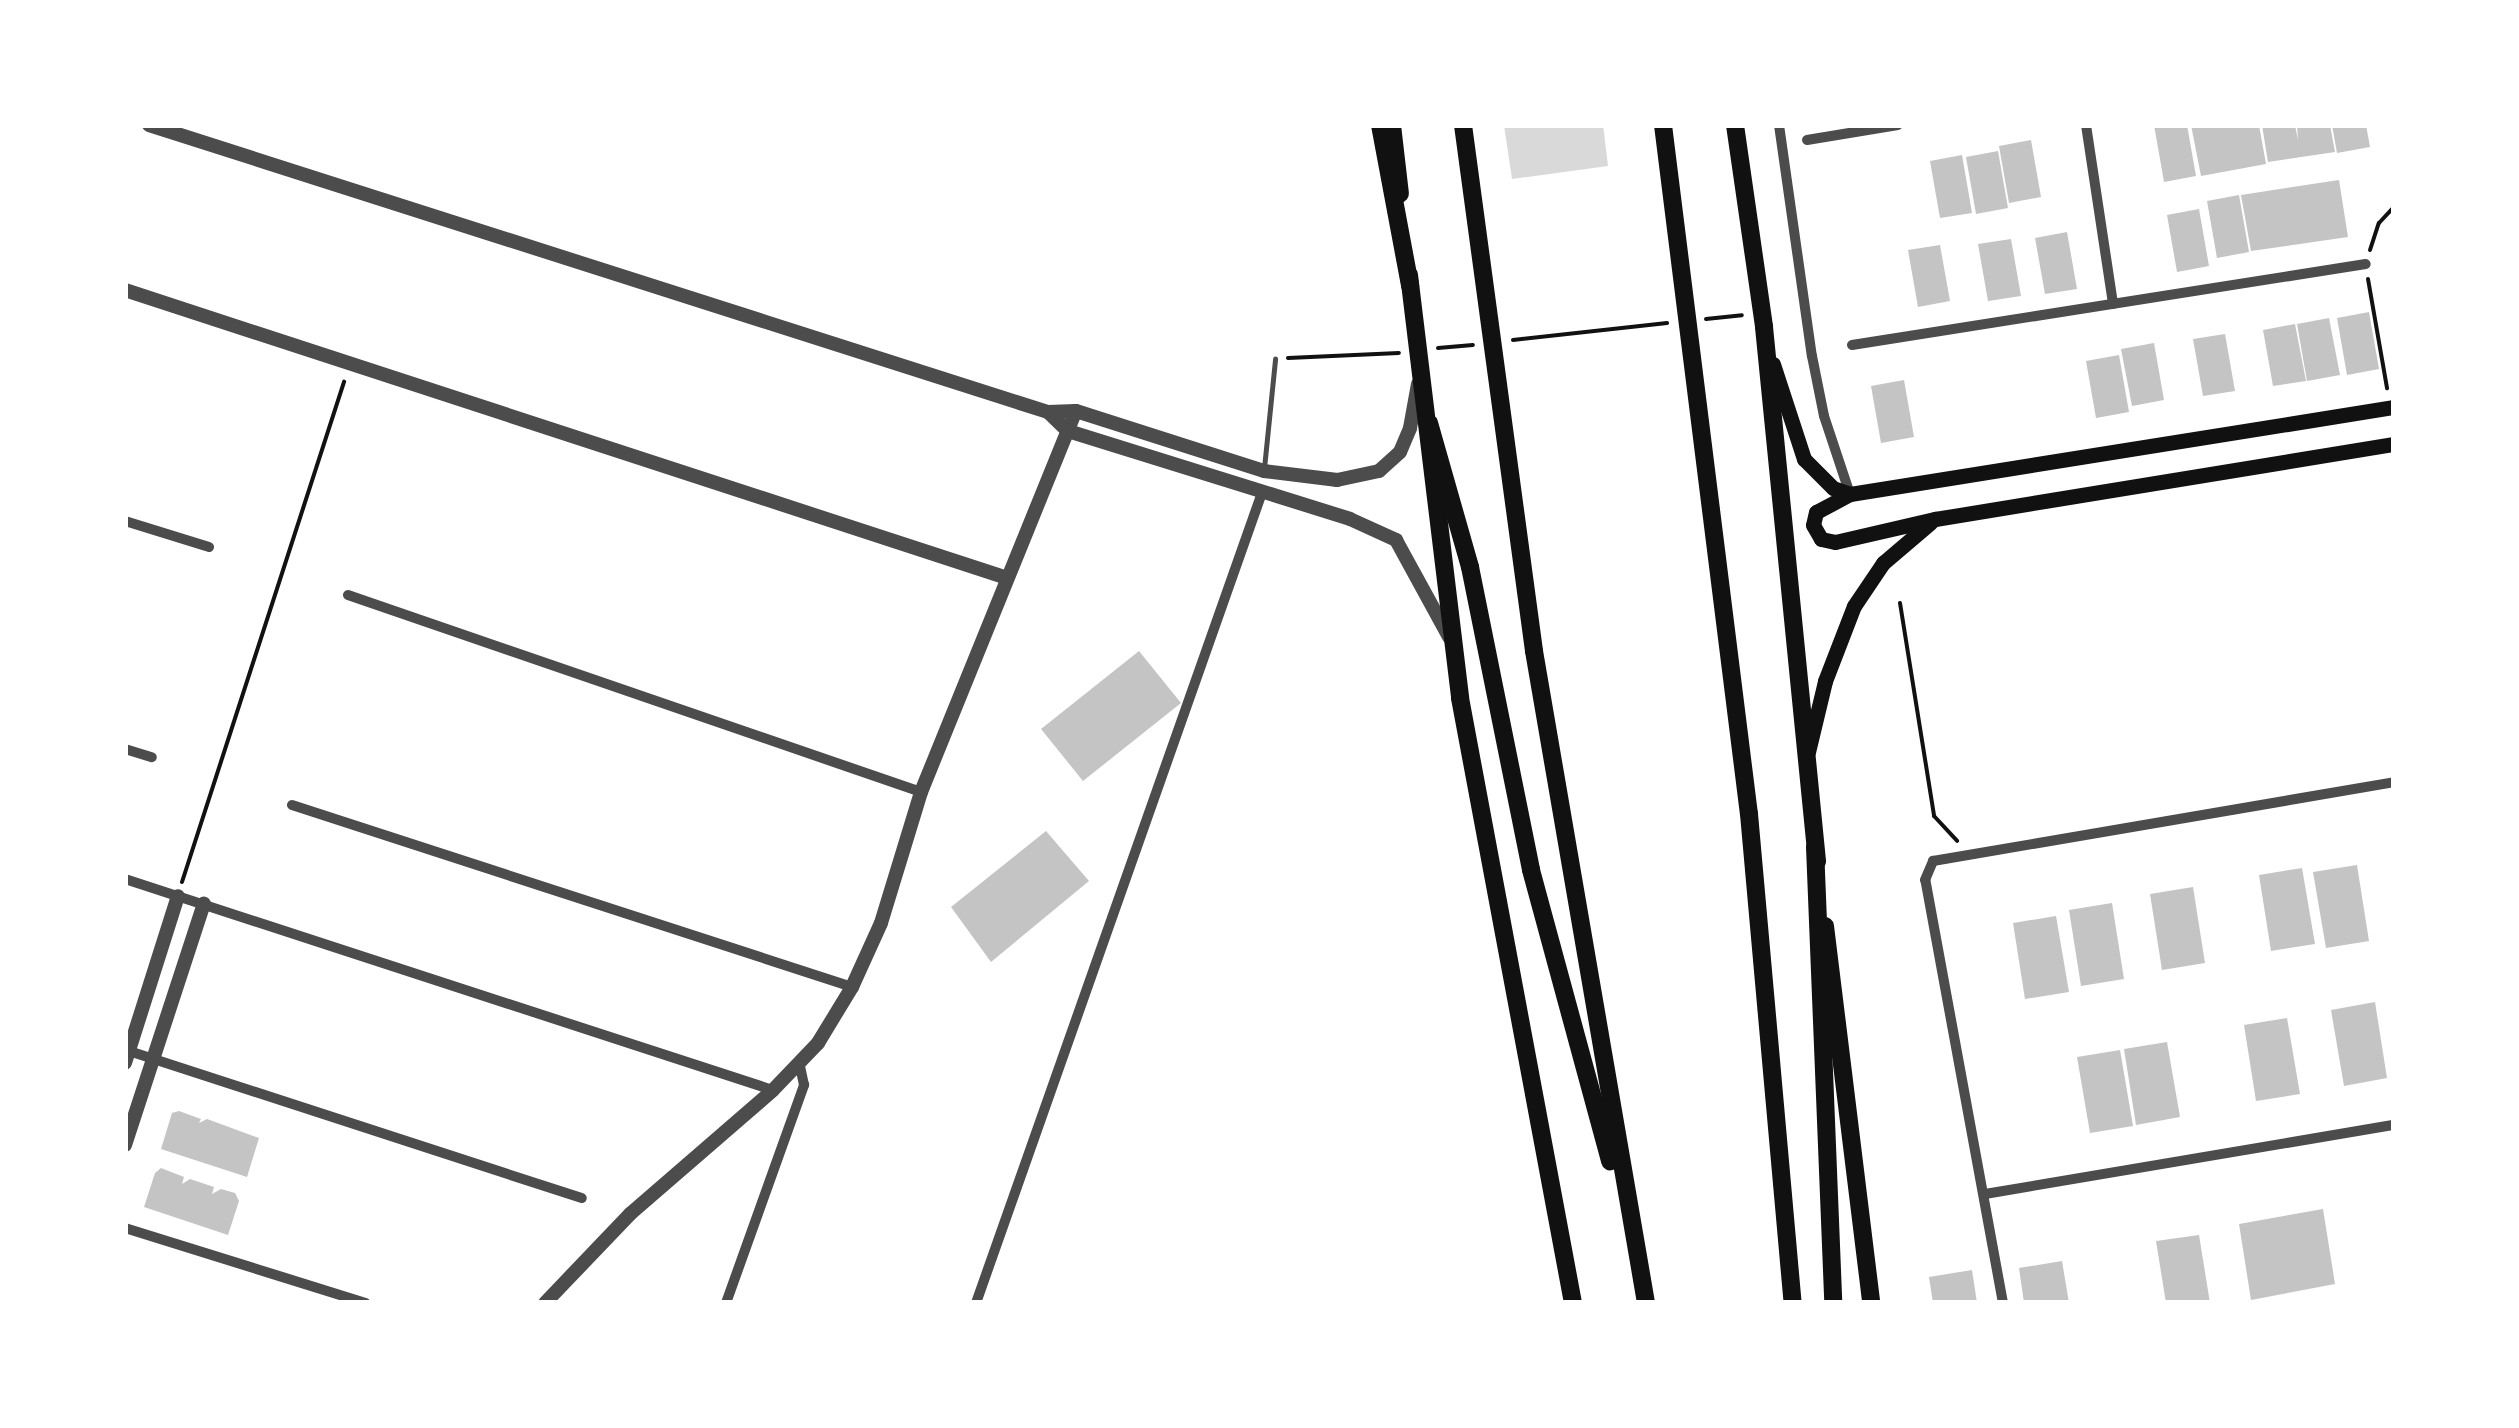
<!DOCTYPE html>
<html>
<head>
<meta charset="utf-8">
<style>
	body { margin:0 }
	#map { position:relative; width:2519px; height:1428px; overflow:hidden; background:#fff; font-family:Quicksand,sans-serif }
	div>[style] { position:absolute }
	.water>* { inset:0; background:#d9d9d9 }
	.building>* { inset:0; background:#c4c4c4 }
	.path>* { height:4px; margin:-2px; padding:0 2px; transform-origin:2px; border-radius:2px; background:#111 }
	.service>* { height:5px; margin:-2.5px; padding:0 2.5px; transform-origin:2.5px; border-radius:2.5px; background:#4c4c4c }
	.minor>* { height:10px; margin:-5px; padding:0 5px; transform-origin:5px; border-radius:5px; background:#4c4c4c }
	.tertiary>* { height:14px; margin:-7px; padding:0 7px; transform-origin:7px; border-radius:7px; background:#4c4c4c }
	.secondary>* { height:15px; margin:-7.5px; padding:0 7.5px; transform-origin:7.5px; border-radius:7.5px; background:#111 }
	.primary>* { height:18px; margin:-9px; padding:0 9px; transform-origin:9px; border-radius:9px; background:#111 }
	.trunk>* { height:18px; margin:-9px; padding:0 9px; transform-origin:9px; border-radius:9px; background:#111 }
	span { translate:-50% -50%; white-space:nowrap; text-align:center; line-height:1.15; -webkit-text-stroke:8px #fff; paint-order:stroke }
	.frame { position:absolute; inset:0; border:128px solid #fff; pointer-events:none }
</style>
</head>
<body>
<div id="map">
	<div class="water">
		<i style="clip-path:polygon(1504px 125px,1603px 125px,1608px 166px,1512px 179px)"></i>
	</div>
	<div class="building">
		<i style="clip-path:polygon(2154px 125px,2187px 125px,2196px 176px,2164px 182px)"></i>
		<i style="clip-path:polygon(2191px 125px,2259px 125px,2266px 164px,2201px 176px)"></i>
		<i style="clip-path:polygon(2262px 125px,2295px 125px,2298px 140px,2297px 125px,2330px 125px,2335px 152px,2268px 162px)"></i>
		<i style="clip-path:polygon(2332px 125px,2366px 125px,2370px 147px,2337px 153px)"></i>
		<i style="clip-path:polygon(2031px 140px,2041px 197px,2009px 203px,1999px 146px)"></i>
		<i style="clip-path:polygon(1998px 151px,2008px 208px,1976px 214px,1966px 157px)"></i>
		<i style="clip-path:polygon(1962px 155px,1972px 213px,1940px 218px,1930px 161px)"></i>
		<i style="clip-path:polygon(2339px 180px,2348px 237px,2251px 251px,2241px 195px)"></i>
		<i style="clip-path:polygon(2239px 195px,2249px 252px,2217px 258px,2207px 201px)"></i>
		<i style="clip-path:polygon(2199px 209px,2209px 266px,2177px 272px,2167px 215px)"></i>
		<i style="clip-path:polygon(2067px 232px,2077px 289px,2045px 294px,2035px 238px)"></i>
		<i style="clip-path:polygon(2011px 239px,2021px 296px,1988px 301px,1978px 244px)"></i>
		<i style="clip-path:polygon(1940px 245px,1950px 301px,1918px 307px,1908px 250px)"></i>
		<i style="clip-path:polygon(2369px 312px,2379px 369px,2347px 375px,2337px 318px)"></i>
		<i style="clip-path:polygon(2329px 318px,2340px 375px,2307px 381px,2297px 324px)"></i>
		<i style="clip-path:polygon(2295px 324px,2306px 381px,2273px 386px,2263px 330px)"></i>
		<i style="clip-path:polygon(2225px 334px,2235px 391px,2203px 396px,2193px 339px)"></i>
		<i style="clip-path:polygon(2154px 343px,2164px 400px,2132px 406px,2121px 349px)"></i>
		<i style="clip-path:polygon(2119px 355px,2129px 412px,2096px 418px,2086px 361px)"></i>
		<i style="clip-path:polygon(1904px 380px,1914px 437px,1881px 443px,1871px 386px)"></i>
		<i style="clip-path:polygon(1139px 651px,1181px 703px,1083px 781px,1041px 729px)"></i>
		<i style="clip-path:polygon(1046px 831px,1089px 881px,991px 962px,951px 907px)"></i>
		<i style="clip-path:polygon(2357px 865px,2369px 941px,2326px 948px,2313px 872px)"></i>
		<i style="clip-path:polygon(2302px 868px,2315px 944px,2271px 951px,2259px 875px)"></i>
		<i style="clip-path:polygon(2193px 887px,2205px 963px,2162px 970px,2150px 894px)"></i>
		<i style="clip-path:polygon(2112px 903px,2124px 979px,2081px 986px,2069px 910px)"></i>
		<i style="clip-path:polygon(2056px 916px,2069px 992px,2025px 999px,2013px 923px)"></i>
		<i style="clip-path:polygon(2375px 1002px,2387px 1078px,2344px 1086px,2331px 1010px)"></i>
		<i style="clip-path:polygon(2287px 1018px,2300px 1094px,2256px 1101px,2244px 1025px)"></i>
		<i style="clip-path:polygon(2167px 1042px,2180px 1117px,2136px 1125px,2124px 1049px)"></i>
		<i style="clip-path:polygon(2120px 1050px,2133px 1126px,2090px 1133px,2077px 1057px)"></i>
		<i style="clip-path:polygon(179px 1111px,201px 1119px,199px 1123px,207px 1119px,259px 1138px,247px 1177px,161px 1149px,172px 1113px)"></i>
		<i style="clip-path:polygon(161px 1168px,184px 1177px,182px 1184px,190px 1179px,214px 1187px,212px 1194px,221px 1189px,235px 1193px,239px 1201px,228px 1235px,144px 1207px,155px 1173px)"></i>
		<i style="clip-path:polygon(2323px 1209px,2335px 1284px,2251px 1300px,2239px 1224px)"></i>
		<i style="clip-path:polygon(2199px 1235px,2210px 1303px,2166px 1303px,2156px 1241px)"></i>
		<i style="clip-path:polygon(2062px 1261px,2069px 1303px,2024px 1303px,2019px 1268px)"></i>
		<i style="clip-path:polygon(1972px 1270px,1977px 1303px,1933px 1303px,1929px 1277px)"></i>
	</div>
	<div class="path">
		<i style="left:2370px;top:250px;width:28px;rotate:-72deg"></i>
		<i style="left:2379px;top:223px;width:22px;rotate:-47deg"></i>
		<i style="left:2368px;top:279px;width:111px;rotate:80.1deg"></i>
		<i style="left:1706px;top:319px;width:36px;rotate:-6deg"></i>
		<i style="left:1513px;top:340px;width:155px;rotate:-6.3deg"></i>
		<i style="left:1438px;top:348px;width:35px;rotate:-5deg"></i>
		<i style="left:1288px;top:358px;width:111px;rotate:-2.6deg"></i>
		<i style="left:1900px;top:603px;width:216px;rotate:80.9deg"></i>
		<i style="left:1934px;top:816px;width:34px;rotate:47deg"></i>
		<i style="left:182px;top:882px;width:526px;rotate:-72.05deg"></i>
	</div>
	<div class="service">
		<i style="left:1264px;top:468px;width:110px;rotate:-84.2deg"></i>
	</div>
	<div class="minor">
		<i style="left:1779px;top:125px;width:233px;rotate:81.9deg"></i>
		<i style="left:1812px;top:356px;width:61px;rotate:78.7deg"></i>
		<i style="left:1824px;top:416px;width:82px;rotate:71.6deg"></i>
		<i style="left:2086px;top:125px;width:181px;rotate:81.4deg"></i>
		<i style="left:1807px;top:140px;width:92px;rotate:-9.4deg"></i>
		<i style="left:1852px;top:345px;width:520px;rotate:-8.96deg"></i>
		<i style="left:125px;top:521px;width:88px;rotate:17.2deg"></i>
		<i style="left:348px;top:595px;width:606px;rotate:18.97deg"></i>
		<i style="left:125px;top:749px;width:28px;rotate:17deg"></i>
		<i style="left:292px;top:805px;width:589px;rotate:18deg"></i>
		<i style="left:125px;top:879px;width:681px;rotate:18.04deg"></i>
		<i style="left:129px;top:1051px;width:476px;rotate:18deg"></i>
		<i style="left:1985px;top:1194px;width:415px;rotate:-9.6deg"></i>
		<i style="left:125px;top:1228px;width:252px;rotate:17.3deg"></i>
		<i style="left:726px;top:1303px;width:232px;rotate:-70.3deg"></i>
		<i style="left:804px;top:1085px;width:24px;rotate:-102deg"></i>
		<i style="left:976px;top:1303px;width:862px;rotate:-70.56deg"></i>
		<i style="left:2003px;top:1303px;width:430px;rotate:-100.4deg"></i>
		<i style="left:1925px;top:880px;width:21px;rotate:-67deg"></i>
		<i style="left:1933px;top:861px;width:468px;rotate:-9.7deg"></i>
	</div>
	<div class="tertiary">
		<i style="left:149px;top:125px;width:944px;rotate:17.71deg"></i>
		<i style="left:1048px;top:412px;width:28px;rotate:-2deg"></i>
		<i style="left:1076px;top:411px;width:197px;rotate:17.7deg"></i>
		<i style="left:1264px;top:471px;width:74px;rotate:7deg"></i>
		<i style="left:1337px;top:480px;width:43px;rotate:-12.1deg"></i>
		<i style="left:1379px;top:471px;width:28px;rotate:-42deg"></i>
		<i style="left:1400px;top:452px;width:26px;rotate:-67deg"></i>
		<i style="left:1410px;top:428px;width:45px;rotate:-79.7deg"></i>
		<i style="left:125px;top:290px;width:928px;rotate:18.08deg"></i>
		<i style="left:1048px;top:412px;width:28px;rotate:44deg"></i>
		<i style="left:1068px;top:431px;width:295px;rotate:17.3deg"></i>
		<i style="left:1350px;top:519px;width:51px;rotate:24.5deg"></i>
		<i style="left:1396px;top:540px;width:111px;rotate:61.3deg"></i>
		<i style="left:125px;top:1063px;width:175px;rotate:-72.4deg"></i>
		<i style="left:125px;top:1145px;width:254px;rotate:-71.9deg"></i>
		<i style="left:545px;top:1303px;width:123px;rotate:-46.3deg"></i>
		<i style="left:630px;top:1214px;width:189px;rotate:-40.9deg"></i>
		<i style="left:773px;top:1090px;width:65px;rotate:-46.2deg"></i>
		<i style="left:818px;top:1043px;width:66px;rotate:-58.7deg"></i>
		<i style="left:852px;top:987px;width:70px;rotate:-65.6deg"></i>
		<i style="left:881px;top:923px;width:137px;rotate:-73deg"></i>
		<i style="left:921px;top:792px;width:411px;rotate:-67.9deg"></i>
	</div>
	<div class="secondary">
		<i style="left:1773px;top:364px;width:100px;rotate:71.9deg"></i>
		<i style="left:1804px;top:459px;width:41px;rotate:45deg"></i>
		<i style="left:1833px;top:488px;width:18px;rotate:19deg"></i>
		<i style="left:1850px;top:494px;width:551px;rotate:-9.09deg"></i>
		<i style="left:1850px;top:494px;width:38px;rotate:152deg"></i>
		<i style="left:1816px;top:512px;width:13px;rotate:103deg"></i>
		<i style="left:1813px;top:525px;width:16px;rotate:60deg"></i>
		<i style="left:1821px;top:539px;width:14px;rotate:12deg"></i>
		<i style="left:1835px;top:542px;width:103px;rotate:-13deg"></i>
		<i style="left:1935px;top:519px;width:465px;rotate:-9.3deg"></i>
		<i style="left:1808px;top:752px;width:73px;rotate:-76.5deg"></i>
		<i style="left:1825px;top:681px;width:80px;rotate:-68.9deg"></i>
		<i style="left:1854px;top:606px;width:52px;rotate:-56deg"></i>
		<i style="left:1883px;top:563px;width:62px;rotate:-40.4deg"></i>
	</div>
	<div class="primary">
		<i style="left:1392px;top:125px;width:69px;rotate:83.4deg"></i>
		<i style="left:1735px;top:125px;width:204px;rotate:81.8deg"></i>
		<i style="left:1764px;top:327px;width:537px;rotate:84.33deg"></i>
		<i style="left:1409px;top:275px;width:426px;rotate:83.1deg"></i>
		<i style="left:1460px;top:698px;width:615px;rotate:79.42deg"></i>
		<i style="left:1825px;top:926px;width:380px;rotate:83deg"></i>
	</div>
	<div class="trunk">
		<i style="left:1380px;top:125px;width:164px;rotate:79.4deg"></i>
		<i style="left:1463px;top:125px;width:531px;rotate:82.31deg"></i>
		<i style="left:1534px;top:651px;width:662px;rotate:80.25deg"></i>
		<i style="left:1663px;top:125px;width:694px;rotate:82.89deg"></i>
		<i style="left:1749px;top:814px;width:491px;rotate:84.9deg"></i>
		<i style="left:1429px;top:423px;width:150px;rotate:74.1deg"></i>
		<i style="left:1470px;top:567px;width:309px;rotate:78.6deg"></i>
		<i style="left:1531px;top:870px;width:302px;rotate:74.8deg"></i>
		<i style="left:1815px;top:847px;width:456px;rotate:87.7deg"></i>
	</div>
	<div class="frame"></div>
</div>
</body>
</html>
